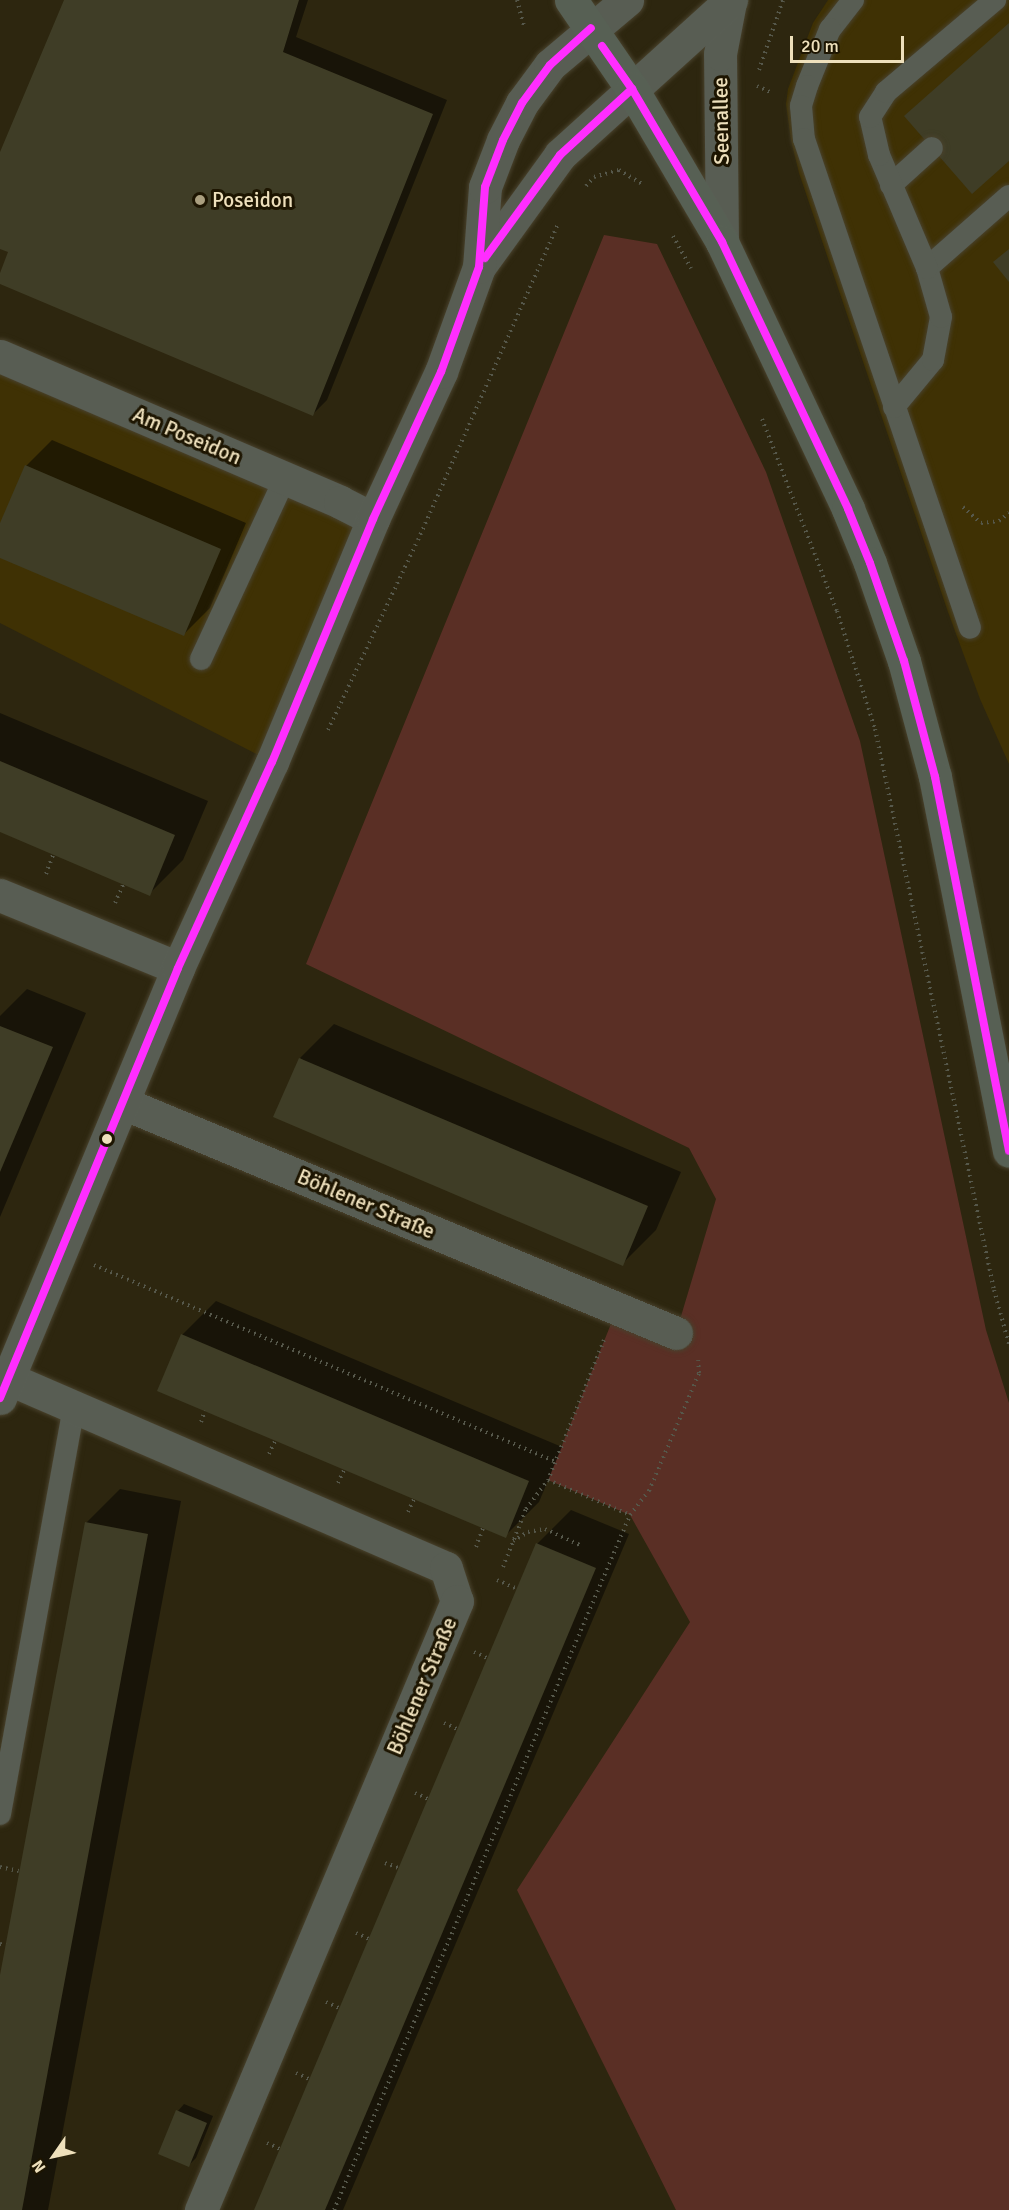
<!DOCTYPE html>
<html>
<head>
<meta charset="utf-8">
<style>
	body { margin:0 }
	#map { position:relative; width:1009px; height:2210px; overflow:hidden; background:#2d260f; font-family:Signika,sans-serif }
	div>[style] { position:absolute }
	.built>* { inset:0; background:#3f3104 }
	.green>* { inset:0; background:#5a2f25 }
	.shadow>* { inset:0; background:#0007 }
	.building>* { inset:0; background:#3f3d26 }
	.path>* { height:4px; margin-top:-2px; transform-origin:0; background:repeating-linear-gradient(90deg,#56584b 0 1.5px,transparent 0 6px) }
	.roads { filter:drop-shadow(0 0 2px #49422d) drop-shadow(0 0 2px #49422d) }
	.service>* { height:22px; margin:-11px; padding:0 11px; transform-origin:11px; border-radius:11px; background:#585d53 }
	.minor>* { height:33px; margin:-16.5px; padding:0 16.5px; transform-origin:16.5px; border-radius:16.5px; background:#585d53 }
	.tertiary>* { height:33px; margin:-16.5px; padding:0 16.5px; transform-origin:16.5px; border-radius:16.5px; background:#585d53 }
	.secondary>* { height:33px; margin:-16.5px; padding:0 16.5px; transform-origin:16.5px; border-radius:16.5px; background:#576054 }
	.bus-1>* { height:8px; margin:-4px; padding:0 4px; transform-origin:4px; border-radius:4px; background:#ff2dff }
	.dots>* { width:16px; height:16px; translate:-50% -50%; box-sizing:border-box; border:3px solid #1d1501; border-radius:50% }
	span { translate:-50% -50%; white-space:nowrap; text-align:center; line-height:1.15; -webkit-text-stroke:6px #1d1501; paint-order:stroke }
	.street-label { font-size:21px; color:#eee0bc }
	.poi-label { font-size:21px; color:#eee0bc }
	.left { translate:0 -50%; text-align:left }
	.north { position:absolute; left:24px; top:2126px; width:60px; height:60px; -webkit-text-stroke:4px #1d1501; paint-order:stroke; rotate:236deg; font-size:16px; font-weight:700; line-height:24px; text-align:center; color:#eee0bc }
	.north::after { content:''; display:block; margin:auto; width:21px; height:27px; background:#eee0bc; clip-path:polygon(50% 0,100% 100%,50% 72%,0 100%) }
	.scale { position:absolute; left:790px; top:36px; width:114px; height:27px; box-sizing:border-box; border:3px solid #eee0bc; border-top:0; padding-left:8px; font-size:18px; line-height:21px; white-space:nowrap; color:#eee0bc; -webkit-text-stroke:4px #1d1501; paint-order:stroke }
</style>
</head>
<body>
<div id="map">
	<div class="built">
		<i style="clip-path:polygon(828px 0,1009px 0,1009px 764px,980px 699px,948px 612px,799px 173px,791px 140px,786px 104px,788px 89px,813px 23px)"></i>
		<i style="clip-path:polygon(0 356px,373px 519px,272px 762px,0 623px)"></i>
	</div>
	<div class="green">
		<i style="clip-path:polygon(604px 235px,657px 244px,766px 472px,860px 741px,986px 1330px,1009px 1403px,1009px 2210px,676px 2210px,517px 1890px,690px 1622px,630px 1515px,548px 1480px,617px 1309px,676px 1333px,716px 1199px,689px 1148px,306px 964px)"></i>
	</div>
	<div class="shadow">
		<i style="clip-path:polygon(65px 0,308px 0,296px 37px,447px 100px,327px 400px,313px 414px,0 282px,10px 252px,0 247px,0 156px)"></i>
		<i style="clip-path:polygon(52px 440px,246px 523px,210px 608px,184px 634px,0 556px,0 527px,26px 466px)"></i>
		<i style="clip-path:polygon(0 713px,208px 801px,183px 860px,149px 894px,0 831px)"></i>
		<i style="clip-path:polygon(27px 989px,86px 1013px,0 1217px,0 1016px)"></i>
		<i style="clip-path:polygon(334px 1024px,681px 1172px,656px 1230px,622px 1264px,300px 1058px)"></i>
		<i style="clip-path:polygon(216px 1301px,562px 1447px,539px 1502px,505px 1536px,182px 1335px)"></i>
		<i style="clip-path:polygon(120px 1489px,181px 1501px,48px 2210px,0 2210px,0 1984px,86px 1523px)"></i>
		<i style="clip-path:polygon(571px 1510px,629px 1534px,343px 2210px,256px 2210px,537px 1544px)"></i>
		<i style="clip-path:polygon(184px 2104px,213px 2116px,196px 2158px,189px 2165px,178px 2111px)"></i>
	</div>
	<div class="building">
		<i style="clip-path:polygon(64px 0,299px 0,283px 52px,433px 114px,313px 416px,0 284px,0 273px,8px 252px,0 249px,0 152px)"></i>
		<i style="clip-path:polygon(1009px 23px,1009px 161px,972px 194px,904px 116px)"></i>
		<i style="clip-path:polygon(1009px 249px,1009px 282px,993px 262px)"></i>
		<i style="clip-path:polygon(25px 465px,221px 549px,184px 636px,0 558px,0 523px)"></i>
		<i style="clip-path:polygon(0 761px,175px 835px,150px 896px,0 832px)"></i>
		<i style="clip-path:polygon(0 1026px,53px 1047px,0 1172px)"></i>
		<i style="clip-path:polygon(299px 1058px,648px 1206px,623px 1266px,273px 1117px)"></i>
		<i style="clip-path:polygon(181px 1334px,529px 1481px,506px 1538px,157px 1391px)"></i>
		<i style="clip-path:polygon(85px 1522px,148px 1534px,22px 2210px,0 2210px,0 1975px)"></i>
		<i style="clip-path:polygon(536px 1543px,596px 1568px,390px 2057px,325px 2210px,254px 2210px)"></i>
		<i style="clip-path:polygon(176px 2110px,207px 2123px,189px 2167px,158px 2154px)"></i>
	</div>
	<div class="path">
		<i style="left:517px;top:0;width:27px;rotate:75deg"></i>
		<i style="left:759px;top:70px;width:74px;rotate:-71.1deg"></i>
		<i style="left:757px;top:86px;width:17px;rotate:25deg"></i>
		<i style="left:586px;top:186px;width:12px;rotate:-48deg"></i>
		<i style="left:594px;top:177px;width:26px;rotate:-16deg"></i>
		<i style="left:619px;top:170px;width:29px;rotate:31deg"></i>
		<i style="left:673px;top:236px;width:37px;rotate:61deg"></i>
		<i style="left:762px;top:419px;width:206px;rotate:68.7deg"></i>
		<i style="left:837px;top:611px;width:124px;rotate:72.1deg"></i>
		<i style="left:875px;top:729px;width:573px;rotate:78.02deg"></i>
		<i style="left:994px;top:1290px;width:56px;rotate:74.5deg"></i>
		<i style="left:963px;top:507px;width:24px;rotate:42deg"></i>
		<i style="left:981px;top:523px;width:18px;rotate:-6deg"></i>
		<i style="left:999px;top:521px;width:13px;rotate:-39deg"></i>
		<i style="left:328px;top:730px;width:210px;rotate:-64.7deg"></i>
		<i style="left:418px;top:540px;width:346px;rotate:-66.1deg"></i>
		<i style="left:46px;top:874px;width:20px;rotate:-70deg"></i>
		<i style="left:115px;top:903px;width:20px;rotate:-66deg"></i>
		<i style="left:94px;top:1265px;width:502px;rotate:23.09deg"></i>
		<i style="left:604px;top:1340px;width:151px;rotate:111.8deg"></i>
		<i style="left:548px;top:1480px;width:89px;rotate:23.1deg"></i>
		<i style="left:201px;top:1422px;width:12px;rotate:-70deg"></i>
		<i style="left:269px;top:1454px;width:14px;rotate:-65deg"></i>
		<i style="left:338px;top:1483px;width:14px;rotate:-65deg"></i>
		<i style="left:408px;top:1512px;width:14px;rotate:-65deg"></i>
		<i style="left:513px;top:1541px;width:17px;rotate:-31deg"></i>
		<i style="left:528px;top:1532px;width:17px;rotate:-10deg"></i>
		<i style="left:545px;top:1529px;width:41px;rotate:24.7deg"></i>
		<i style="left:476px;top:1547px;width:20px;rotate:-70deg"></i>
		<i style="left:503px;top:1567px;width:62px;rotate:-68.4deg"></i>
		<i style="left:526px;top:1509px;width:36px;rotate:-53deg"></i>
		<i style="left:497px;top:1580px;width:22px;rotate:24deg"></i>
		<i style="left:474px;top:1652px;width:14px;rotate:25deg"></i>
		<i style="left:444px;top:1723px;width:14px;rotate:25deg"></i>
		<i style="left:415px;top:1793px;width:14px;rotate:25deg"></i>
		<i style="left:385px;top:1863px;width:15px;rotate:20deg"></i>
		<i style="left:0;top:1867px;width:19px;rotate:12deg"></i>
		<i style="left:356px;top:1933px;width:14px;rotate:25deg"></i>
		<i style="left:0;top:1944px;width:6px;rotate:9deg"></i>
		<i style="left:326px;top:2002px;width:14px;rotate:25deg"></i>
		<i style="left:296px;top:2073px;width:14px;rotate:25deg"></i>
		<i style="left:267px;top:2143px;width:14px;rotate:25deg"></i>
		<i style="left:334px;top:2210px;width:755px;rotate:-66.93deg"></i>
		<i style="left:630px;top:1515px;width:31px;rotate:-52deg"></i>
		<i style="left:649px;top:1491px;width:128px;rotate:-67deg"></i>
		<i style="left:699px;top:1373px;width:13px;rotate:-94deg"></i>
	</div>
	<div class="roads">
		<div class="service">
			<i style="left:853px;top:0;width:37px;rotate:128deg"></i>
			<i style="left:830px;top:29px;width:61px;rotate:112deg"></i>
			<i style="left:807px;top:86px;width:21px;rotate:107deg"></i>
			<i style="left:801px;top:106px;width:33px;rotate:85deg"></i>
			<i style="left:804px;top:139px;width:516px;rotate:71.25deg"></i>
			<i style="left:891px;top:185px;width:55px;rotate:-42.1deg"></i>
			<i style="left:927px;top:268px;width:109px;rotate:-41.3deg"></i>
			<i style="left:894px;top:407px;width:61px;rotate:-50.3deg"></i>
			<i style="left:933px;top:360px;width:44px;rotate:-79.5deg"></i>
			<i style="left:941px;top:317px;width:51px;rotate:-105.9deg"></i>
			<i style="left:927px;top:268px;width:123px;rotate:-113deg"></i>
			<i style="left:879px;top:155px;width:39px;rotate:-103deg"></i>
			<i style="left:870px;top:117px;width:30px;rotate:-57deg"></i>
			<i style="left:886px;top:92px;width:143px;rotate:-40.2deg"></i>
			<i style="left:201px;top:659px;width:200px;rotate:-65.1deg"></i>
			<i style="left:0;top:1814px;width:413px;rotate:-79.7deg"></i>
		</div>
		<div class="minor">
			<i style="left:0;top:356px;width:370px;rotate:23.2deg"></i>
			<i style="left:340px;top:502px;width:37px;rotate:27deg"></i>
			<i style="left:0;top:895px;width:192px;rotate:22.3deg"></i>
			<i style="left:123px;top:1103px;width:599px;rotate:22.58deg"></i>
			<i style="left:7px;top:1378px;width:478px;rotate:23.4deg"></i>
			<i style="left:446px;top:1568px;width:35px;rotate:72deg"></i>
			<i style="left:457px;top:1601px;width:661px;rotate:112.8deg"></i>
		</div>
		<div class="tertiary">
			<i style="left:722px;top:242px;width:188px;rotate:-90.6deg"></i>
			<i style="left:720px;top:54px;width:53px;rotate:-79.1deg"></i>
			<i style="left:479px;top:267px;width:138px;rotate:-54.1deg"></i>
			<i style="left:560px;top:155px;width:231px;rotate:-42.2deg"></i>
			<i style="left:0;top:1398px;width:465px;rotate:-67.5deg"></i>
			<i style="left:178px;top:968px;width:226px;rotate:-65.5deg"></i>
			<i style="left:272px;top:762px;width:263px;rotate:-67.4deg"></i>
			<i style="left:373px;top:519px;width:162px;rotate:-65.2deg"></i>
			<i style="left:441px;top:372px;width:112px;rotate:-70.1deg"></i>
			<i style="left:479px;top:267px;width:80px;rotate:-85.7deg"></i>
			<i style="left:485px;top:187px;width:50px;rotate:-69deg"></i>
			<i style="left:503px;top:140px;width:42px;rotate:-62.8deg"></i>
			<i style="left:522px;top:103px;width:47px;rotate:-53.6deg"></i>
			<i style="left:550px;top:65px;width:101px;rotate:-40.2deg"></i>
		</div>
		<div class="secondary">
			<i style="left:571px;top:0;width:108px;rotate:55.6deg"></i>
			<i style="left:632px;top:89px;width:178px;rotate:59.5deg"></i>
			<i style="left:722px;top:242px;width:295px;rotate:64.7deg"></i>
			<i style="left:848px;top:509px;width:58px;rotate:67.8deg"></i>
			<i style="left:870px;top:563px;width:104px;rotate:70.9deg"></i>
			<i style="left:904px;top:661px;width:120px;rotate:75deg"></i>
			<i style="left:935px;top:777px;width:381px;rotate:78.8deg"></i>
		</div>
	</div>
	<div class="bus-1">
		<i style="left:602px;top:46px;width:52px;rotate:55.1deg"></i>
		<i style="left:632px;top:89px;width:178px;rotate:59.5deg"></i>
		<i style="left:722px;top:242px;width:295px;rotate:64.7deg"></i>
		<i style="left:848px;top:509px;width:58px;rotate:67.8deg"></i>
		<i style="left:870px;top:563px;width:104px;rotate:70.9deg"></i>
		<i style="left:904px;top:661px;width:120px;rotate:75deg"></i>
		<i style="left:935px;top:777px;width:381px;rotate:78.8deg"></i>
		<i style="left:485px;top:258px;width:127px;rotate:-53.9deg"></i>
		<i style="left:560px;top:155px;width:98px;rotate:-42.5deg"></i>
		<i style="left:0;top:1398px;width:465px;rotate:-67.5deg"></i>
		<i style="left:178px;top:968px;width:226px;rotate:-65.5deg"></i>
		<i style="left:272px;top:762px;width:263px;rotate:-67.4deg"></i>
		<i style="left:373px;top:519px;width:162px;rotate:-65.2deg"></i>
		<i style="left:441px;top:372px;width:112px;rotate:-70.1deg"></i>
		<i style="left:479px;top:267px;width:80px;rotate:-85.7deg"></i>
		<i style="left:485px;top:187px;width:50px;rotate:-69deg"></i>
		<i style="left:503px;top:140px;width:42px;rotate:-62.8deg"></i>
		<i style="left:522px;top:103px;width:47px;rotate:-53.6deg"></i>
		<i style="left:550px;top:65px;width:55px;rotate:-42.1deg"></i>
	</div>
	<div class="dots">
		<i style="left:200px;top:200px;background:#aa9f7f"></i>
		<i style="left:107px;top:1139px;background:#eee0bc"></i>
	</div>
	<div class="street-label">
		<span style="left:721px;top:121px;rotate:-91deg">Seenallee</span>
		<span style="left:187px;top:436px;rotate:23deg">Am Poseidon</span>
		<span style="left:366px;top:1204px;rotate:23deg">Böhlener Straße</span>
		<span style="left:422px;top:1686px;rotate:-67deg">Böhlener Straße</span>
	</div>
	<div class="poi-label">
		<span class="left" style="left:212px;top:200px">Poseidon</span>
	</div>
	<div class="north">N</div>
	<div class="scale">20 m</div>
</div>
</body>
</html>
